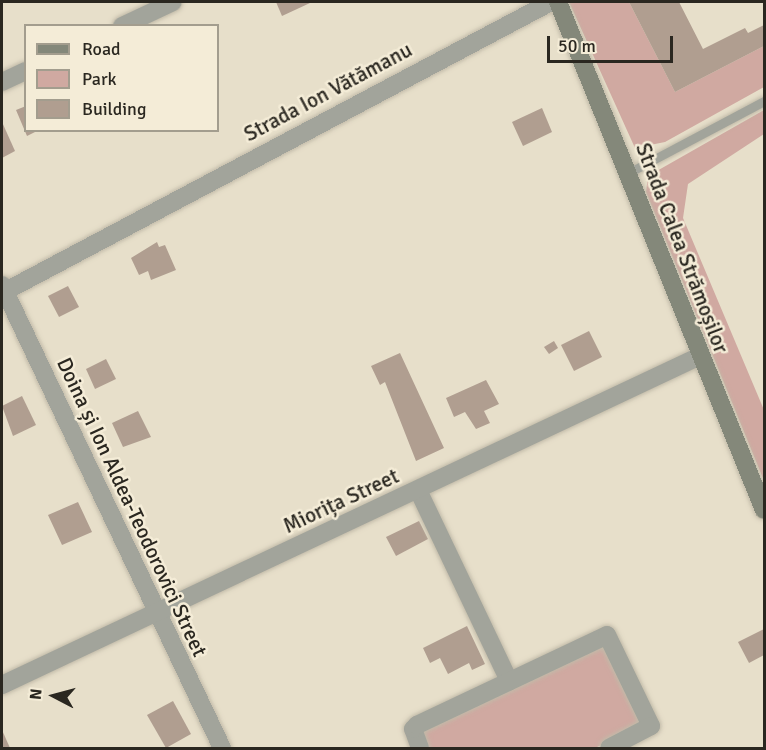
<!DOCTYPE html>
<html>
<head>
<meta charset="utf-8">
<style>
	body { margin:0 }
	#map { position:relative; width:766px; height:750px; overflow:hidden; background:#e7dfca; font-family:Signika,sans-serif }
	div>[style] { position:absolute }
	.green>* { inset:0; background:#d0a9a1 }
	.building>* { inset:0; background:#b09e90 }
	.roads { filter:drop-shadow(0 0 2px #c1baa8) drop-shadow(0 0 2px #c1baa8) }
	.lane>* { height:9px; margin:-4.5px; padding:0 4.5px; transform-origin:4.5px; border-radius:4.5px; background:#a2a49b }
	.street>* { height:18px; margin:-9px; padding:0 9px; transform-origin:9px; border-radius:9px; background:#a2a49b }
	.secondary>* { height:18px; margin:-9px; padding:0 9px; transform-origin:9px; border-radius:9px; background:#84887a }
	span { translate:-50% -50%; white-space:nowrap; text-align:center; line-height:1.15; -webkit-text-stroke:5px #f4ecd7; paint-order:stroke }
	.street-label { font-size:21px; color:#2a2720 }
	.frame { position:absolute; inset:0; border:3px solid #2a2720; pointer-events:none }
	.legend { position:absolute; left:24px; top:24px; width:195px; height:108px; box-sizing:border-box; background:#f4ecd7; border:2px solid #a39d8e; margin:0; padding:8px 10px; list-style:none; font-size:18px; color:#2a2720 }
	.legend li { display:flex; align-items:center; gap:12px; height:30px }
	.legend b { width:30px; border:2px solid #a39d8e }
	.north { position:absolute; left:24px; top:666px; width:60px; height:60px; -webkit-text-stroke:4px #f4ecd7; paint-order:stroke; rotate:276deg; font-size:16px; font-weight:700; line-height:24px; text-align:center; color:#2a2720 }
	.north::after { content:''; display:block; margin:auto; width:21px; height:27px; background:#2a2720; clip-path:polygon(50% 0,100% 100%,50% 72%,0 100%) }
	.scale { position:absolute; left:547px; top:36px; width:126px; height:27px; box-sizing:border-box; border:3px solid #2a2720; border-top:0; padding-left:8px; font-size:18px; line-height:21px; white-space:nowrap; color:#2a2720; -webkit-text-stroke:4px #f4ecd7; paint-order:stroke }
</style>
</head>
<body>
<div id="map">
	<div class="green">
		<i style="clip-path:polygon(569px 2px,629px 2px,675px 92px,764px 46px,764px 87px,665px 142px,635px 148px)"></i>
		<i style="clip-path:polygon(764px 110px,764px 134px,688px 184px,683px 218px,764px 410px,764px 481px,646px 192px,648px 176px)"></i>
		<i style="clip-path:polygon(605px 641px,645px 724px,595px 748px,427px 748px,419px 731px)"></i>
	</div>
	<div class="building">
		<i style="clip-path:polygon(276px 2px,309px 2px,310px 3px,282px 16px)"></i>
		<i style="clip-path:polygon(629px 2px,679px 2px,703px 49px,745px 28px,748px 33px,764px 25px,764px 46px,675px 92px)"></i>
		<i style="clip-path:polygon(26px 106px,26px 130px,39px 130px,27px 136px,16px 110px)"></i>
		<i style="clip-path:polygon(542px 108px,552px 132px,523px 146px,512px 122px)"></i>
		<i style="clip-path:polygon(2px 122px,15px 151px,2px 158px)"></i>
		<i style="clip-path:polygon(157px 242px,159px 247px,165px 245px,176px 270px,151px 280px,148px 271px,139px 275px,131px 258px)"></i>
		<i style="clip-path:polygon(68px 286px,79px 307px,59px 317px,48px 296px)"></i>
		<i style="clip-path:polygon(589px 331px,602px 357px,574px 371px,561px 345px)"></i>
		<i style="clip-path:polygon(554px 341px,558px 348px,549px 354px,544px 347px)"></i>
		<i style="clip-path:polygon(400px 353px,444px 448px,416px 461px,385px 382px,380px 385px,371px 366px)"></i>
		<i style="clip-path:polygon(106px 359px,116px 379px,95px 389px,86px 369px)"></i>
		<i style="clip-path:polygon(486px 380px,499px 404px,484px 411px,490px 423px,476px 429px,465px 412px,454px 417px,446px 398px)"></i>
		<i style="clip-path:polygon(22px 396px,36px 425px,13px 436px,2px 406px)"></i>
		<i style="clip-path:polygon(138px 411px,151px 437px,123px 447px,112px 423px)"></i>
		<i style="clip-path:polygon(78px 502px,92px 532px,62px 545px,48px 515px)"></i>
		<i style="clip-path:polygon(419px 521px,428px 539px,396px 556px,386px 537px)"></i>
		<i style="clip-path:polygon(467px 626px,485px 664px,472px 670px,469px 663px,448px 674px,440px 658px,430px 663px,423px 648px)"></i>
		<i style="clip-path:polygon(764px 629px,764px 655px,749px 663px,738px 642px)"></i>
		<i style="clip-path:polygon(173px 701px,191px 734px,166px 748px,147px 715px)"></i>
		<i style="clip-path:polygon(2px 730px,10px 748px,2px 748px)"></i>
	</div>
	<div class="roads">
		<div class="lane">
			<i style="left:630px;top:172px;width:152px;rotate:-27.9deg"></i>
		</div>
		<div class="street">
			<i style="left:122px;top:26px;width:56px;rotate:-25.2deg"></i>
			<i style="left:2px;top:82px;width:26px;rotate:-25deg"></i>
			<i style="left:2px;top:285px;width:513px;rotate:64.58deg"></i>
			<i style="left:2px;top:293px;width:621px;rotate:-27.93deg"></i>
			<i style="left:418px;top:490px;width:212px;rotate:64.5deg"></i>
			<i style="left:2px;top:685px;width:772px;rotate:-25.24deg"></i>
			<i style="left:420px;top:748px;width:20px;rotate:-110deg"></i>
			<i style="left:413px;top:729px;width:6px;rotate:-45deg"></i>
			<i style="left:417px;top:725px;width:210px;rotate:-25.3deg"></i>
			<i style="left:607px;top:635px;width:101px;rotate:64.2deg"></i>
			<i style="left:651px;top:726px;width:47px;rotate:152.4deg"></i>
		</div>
		<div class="secondary">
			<i style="left:558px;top:2px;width:548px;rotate:67.93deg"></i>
		</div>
	</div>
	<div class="street-label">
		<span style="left:328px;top:92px;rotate:-28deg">Strada Ion Vătămanu</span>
		<span style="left:682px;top:248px;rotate:69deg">Strada Calea Strămoșilor</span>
		<span style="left:341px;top:501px;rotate:-25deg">Miorița Street</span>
		<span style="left:132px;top:507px;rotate:65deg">Doina și Ion Aldea-Teodorovici Street</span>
	</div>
	<div class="frame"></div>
	<ul class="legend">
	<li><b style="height:8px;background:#84887a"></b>Road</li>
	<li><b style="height:16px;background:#d0a9a1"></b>Park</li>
	<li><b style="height:16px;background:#b09e90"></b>Building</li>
	</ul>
	<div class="north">N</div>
	<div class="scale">50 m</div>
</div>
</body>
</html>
